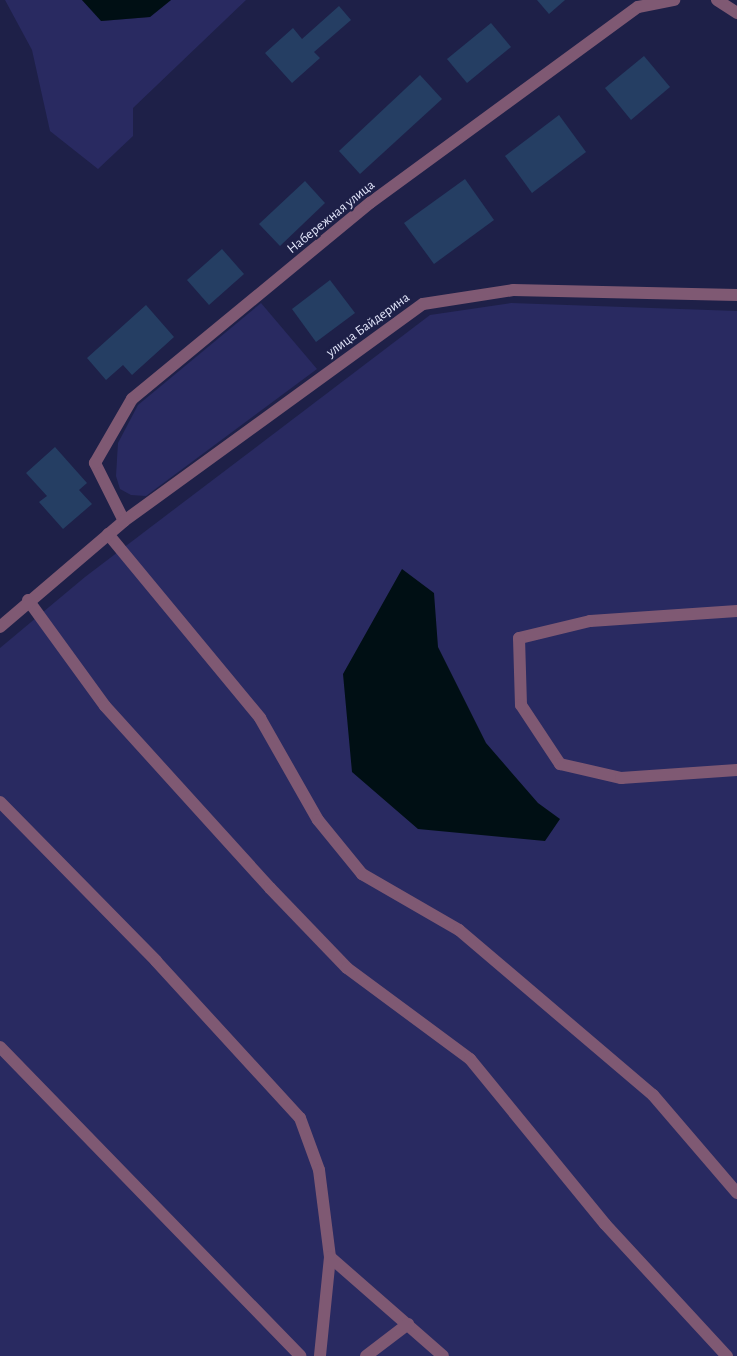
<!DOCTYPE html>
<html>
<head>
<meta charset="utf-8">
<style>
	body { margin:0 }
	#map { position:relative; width:737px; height:1356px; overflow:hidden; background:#1e2048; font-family:"Alegreya Sans",sans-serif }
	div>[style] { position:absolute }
	.green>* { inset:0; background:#292a61 }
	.water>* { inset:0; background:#000f14 }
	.building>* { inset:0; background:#253e63 }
	.minor>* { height:12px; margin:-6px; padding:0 6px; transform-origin:6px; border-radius:6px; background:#7f5973 }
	span { translate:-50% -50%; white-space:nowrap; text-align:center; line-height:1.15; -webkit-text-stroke:4.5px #1e2048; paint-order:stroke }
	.street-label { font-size:14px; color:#e2e5fa }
</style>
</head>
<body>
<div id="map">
	<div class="green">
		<i style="clip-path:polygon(5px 0,82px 0,102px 21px,150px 17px,171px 0,246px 0,133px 108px,133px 136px,98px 169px,50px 131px,32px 50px)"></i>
		<i style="clip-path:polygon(261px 303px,317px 369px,146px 496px,131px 495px,120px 489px,116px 476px,118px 443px,138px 405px)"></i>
		<i style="clip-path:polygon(511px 303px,737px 311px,737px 1356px,0 1356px,0 648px,85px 577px,430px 315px)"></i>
	</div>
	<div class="water">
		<i style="clip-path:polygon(82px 0,171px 0,150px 17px,101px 21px)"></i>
		<i style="clip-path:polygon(402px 569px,434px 593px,438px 647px,486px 743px,538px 803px,560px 819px,545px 841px,418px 829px,352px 772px,343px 674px)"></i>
	</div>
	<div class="building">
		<i style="clip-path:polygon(537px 0,565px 0,549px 14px)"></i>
		<i style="clip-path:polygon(339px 6px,351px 20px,314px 52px,320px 58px,292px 83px,265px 53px,293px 28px,302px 39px)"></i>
		<i style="clip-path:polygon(491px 23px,511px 47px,467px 83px,447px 59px)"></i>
		<i style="clip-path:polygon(644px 56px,670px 87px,631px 120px,605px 88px)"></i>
		<i style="clip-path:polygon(420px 75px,442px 99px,360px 174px,339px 151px)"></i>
		<i style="clip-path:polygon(559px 115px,586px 152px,532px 193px,505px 156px)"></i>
		<i style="clip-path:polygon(465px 179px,494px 220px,434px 264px,404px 223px)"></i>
		<i style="clip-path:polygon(305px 181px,325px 203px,280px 246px,259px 224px)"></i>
		<i style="clip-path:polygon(222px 249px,244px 274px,209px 305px,187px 280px)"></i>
		<i style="clip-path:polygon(330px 280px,355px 313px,316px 342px,292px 309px)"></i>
		<i style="clip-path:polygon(146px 305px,174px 337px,132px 375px,123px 365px,106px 380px,87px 358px)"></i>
		<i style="clip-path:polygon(55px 447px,87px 483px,79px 490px,92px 504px,63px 529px,39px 502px,47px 496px,26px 473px)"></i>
	</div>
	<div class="minor">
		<i style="left:717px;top:0;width:24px;rotate:33deg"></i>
		<i style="left:124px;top:521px;width:65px;rotate:-116.6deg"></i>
		<i style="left:95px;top:463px;width:74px;rotate:-60deg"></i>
		<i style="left:132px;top:399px;width:308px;rotate:-39.5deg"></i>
		<i style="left:370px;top:203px;width:332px;rotate:-36.2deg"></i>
		<i style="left:638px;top:7px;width:37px;rotate:-11deg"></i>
		<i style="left:108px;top:534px;width:239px;rotate:50.4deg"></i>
		<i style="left:260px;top:718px;width:117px;rotate:60.4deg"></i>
		<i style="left:318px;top:820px;width:70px;rotate:50.8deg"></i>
		<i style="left:362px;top:874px;width:112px;rotate:30deg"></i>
		<i style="left:459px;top:930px;width:255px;rotate:40.4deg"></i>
		<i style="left:653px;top:1095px;width:129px;rotate:49.4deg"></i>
		<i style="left:28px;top:600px;width:131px;rotate:54deg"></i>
		<i style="left:105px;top:706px;width:246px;rotate:47.8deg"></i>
		<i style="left:270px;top:888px;width:111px;rotate:46.1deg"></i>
		<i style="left:347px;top:968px;width:153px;rotate:36.5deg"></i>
		<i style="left:470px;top:1059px;width:213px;rotate:50.7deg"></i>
		<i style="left:605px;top:1224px;width:180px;rotate:47.3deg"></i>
		<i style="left:737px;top:611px;width:147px;rotate:176.1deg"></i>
		<i style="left:590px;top:621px;width:73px;rotate:166.5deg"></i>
		<i style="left:519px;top:638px;width:67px;rotate:88.3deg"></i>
		<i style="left:521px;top:705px;width:71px;rotate:56.5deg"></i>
		<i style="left:560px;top:764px;width:63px;rotate:12.9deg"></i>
		<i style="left:621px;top:778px;width:116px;rotate:-3.9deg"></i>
		<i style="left:0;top:627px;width:163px;rotate:-40.5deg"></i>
		<i style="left:124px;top:521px;width:369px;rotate:-36deg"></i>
		<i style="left:423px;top:304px;width:91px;rotate:-8.8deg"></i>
		<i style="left:513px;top:290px;width:224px;rotate:1.3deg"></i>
		<i style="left:0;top:802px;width:223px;rotate:45.5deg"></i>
		<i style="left:156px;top:961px;width:213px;rotate:47.5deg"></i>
		<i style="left:300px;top:1118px;width:55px;rotate:69.9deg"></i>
		<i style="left:319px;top:1170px;width:88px;rotate:82.8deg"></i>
		<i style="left:330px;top:1257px;width:100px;rotate:95.8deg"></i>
		<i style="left:0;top:1047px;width:431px;rotate:45.8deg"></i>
		<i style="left:330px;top:1257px;width:150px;rotate:41.2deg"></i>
		<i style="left:366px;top:1356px;width:53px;rotate:-37.3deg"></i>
	</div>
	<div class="street-label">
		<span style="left:331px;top:217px;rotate:-39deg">Набережная улица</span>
		<span style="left:368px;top:325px;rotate:-36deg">улица Байдерина</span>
	</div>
</div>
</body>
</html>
